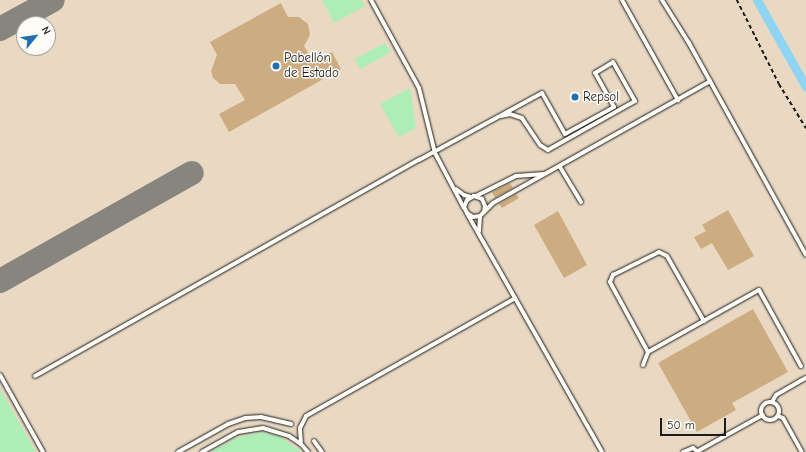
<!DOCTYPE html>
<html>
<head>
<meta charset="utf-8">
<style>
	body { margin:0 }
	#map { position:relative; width:806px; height:452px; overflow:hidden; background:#f4ecdf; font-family:"Comic Neue",sans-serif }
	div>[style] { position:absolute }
	.built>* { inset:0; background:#e9d9c3 }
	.green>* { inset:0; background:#adeeb6 }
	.canal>* { height:9px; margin:-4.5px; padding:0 4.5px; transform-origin:4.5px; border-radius:4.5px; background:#8fd5f1 }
	.taxiway>* { height:24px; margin:-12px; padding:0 12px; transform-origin:12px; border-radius:12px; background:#88847e }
	.building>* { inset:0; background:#ceac81 }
	.path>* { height:1.5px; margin-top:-0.75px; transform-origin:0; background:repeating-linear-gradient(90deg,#1c1c1c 0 4px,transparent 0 7px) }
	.roads { filter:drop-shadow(0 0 1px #1c1c1c) drop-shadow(0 0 1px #1c1c1c) }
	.service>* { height:4px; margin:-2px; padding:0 2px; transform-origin:2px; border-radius:2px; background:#fdfcf7 }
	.service>.ring { margin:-2px; padding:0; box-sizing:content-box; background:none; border:4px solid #fdfcf7; border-radius:50% }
	.dots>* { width:11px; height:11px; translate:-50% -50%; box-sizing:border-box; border:2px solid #fdfcf7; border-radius:50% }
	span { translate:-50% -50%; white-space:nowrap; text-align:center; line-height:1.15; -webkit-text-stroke:3px #fdfcf7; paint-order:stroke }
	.poi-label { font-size:13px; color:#1c1c1c }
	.left { translate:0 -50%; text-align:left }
	.north { position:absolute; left:16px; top:16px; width:40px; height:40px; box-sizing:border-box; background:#fdfcf7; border:1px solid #a3a29f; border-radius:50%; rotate:61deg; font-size:11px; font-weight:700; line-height:16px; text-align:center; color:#1c1c1c }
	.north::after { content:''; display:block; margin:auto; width:14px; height:18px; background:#1f6fb2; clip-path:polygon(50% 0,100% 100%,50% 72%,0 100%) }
	.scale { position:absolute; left:660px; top:418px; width:66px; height:18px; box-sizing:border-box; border:2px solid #1c1c1c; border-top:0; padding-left:5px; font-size:12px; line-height:14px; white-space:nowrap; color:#1c1c1c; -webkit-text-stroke:3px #fdfcf7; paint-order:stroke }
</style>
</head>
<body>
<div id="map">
	<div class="built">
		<i style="clip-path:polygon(evenodd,0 0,806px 0,806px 452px,0 452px,0 0,24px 24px,48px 24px,48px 48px,24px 48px,24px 24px)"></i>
	</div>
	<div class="green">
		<i style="clip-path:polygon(322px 0,361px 0,365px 6px,334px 23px)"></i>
		<i style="clip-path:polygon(385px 43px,391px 52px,360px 69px,355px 59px)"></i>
		<i style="clip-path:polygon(410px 88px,416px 128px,399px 137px,380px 104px)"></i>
		<i style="clip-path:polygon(0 389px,36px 452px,0 452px)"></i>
		<i style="clip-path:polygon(261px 432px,279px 436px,302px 452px,210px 452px,236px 438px)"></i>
	</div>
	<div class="canal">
		<i style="left:757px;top:0;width:100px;rotate:60.6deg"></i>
	</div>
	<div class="taxiway">
		<i style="left:0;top:29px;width:60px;rotate:-28.7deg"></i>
		<i style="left:0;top:281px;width:220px;rotate:-29.4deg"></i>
	</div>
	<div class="building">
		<i style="clip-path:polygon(281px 3px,288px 17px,299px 17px,308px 24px,310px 35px,304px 46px,313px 62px,332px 52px,341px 69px,229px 132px,219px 114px,245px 100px,235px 84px,220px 84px,213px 78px,211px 71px,217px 55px,210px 42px)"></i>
		<i style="clip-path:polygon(510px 183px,513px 188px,495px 198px,492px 192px)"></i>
		<i style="clip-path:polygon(516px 194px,519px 198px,502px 208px,499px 204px)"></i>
		<i style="clip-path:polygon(728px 210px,754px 256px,728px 270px,712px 243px,701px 249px,694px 237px,706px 231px,702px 225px)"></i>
		<i style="clip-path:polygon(558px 211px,587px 265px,564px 278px,534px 225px)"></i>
		<i style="clip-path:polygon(753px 309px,788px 372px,732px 403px,736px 410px,697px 432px,658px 363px)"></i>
	</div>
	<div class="path">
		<i style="left:737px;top:0;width:94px;rotate:63.4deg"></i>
		<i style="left:779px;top:84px;width:52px;rotate:58.5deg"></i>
	</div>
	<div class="roads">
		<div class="service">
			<i style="left:371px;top:0;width:100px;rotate:61.4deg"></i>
			<i style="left:419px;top:88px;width:67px;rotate:76.2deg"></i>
			<i style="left:435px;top:153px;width:62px;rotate:62.2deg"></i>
			<i style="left:622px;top:0;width:115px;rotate:60.8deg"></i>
			<i style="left:662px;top:0;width:51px;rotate:57.9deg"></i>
			<i style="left:689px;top:43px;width:242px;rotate:61.1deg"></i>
			<i style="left:560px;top:167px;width:41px;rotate:59deg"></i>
			<i style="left:456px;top:189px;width:10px;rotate:37deg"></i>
			<i style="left:464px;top:195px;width:7px;rotate:16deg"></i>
			<i style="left:476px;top:196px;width:45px;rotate:-26.6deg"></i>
			<i style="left:516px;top:176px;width:28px;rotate:-4deg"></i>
			<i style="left:484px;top:212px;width:6px;rotate:-81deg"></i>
			<i style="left:485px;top:206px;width:8px;rotate:-113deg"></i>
			<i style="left:482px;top:199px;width:9px;rotate:-159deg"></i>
			<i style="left:474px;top:196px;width:8px;rotate:150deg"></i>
			<i style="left:467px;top:200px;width:8px;rotate:113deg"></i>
			<i style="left:464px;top:207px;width:7px;rotate:63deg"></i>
			<i style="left:467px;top:213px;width:7px;rotate:34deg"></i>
			<i style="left:473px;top:217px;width:7px;rotate:-8deg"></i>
			<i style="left:480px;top:216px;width:18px;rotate:-45deg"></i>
			<i style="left:493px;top:203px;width:249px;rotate:-29.3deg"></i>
			<i style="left:468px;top:215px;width:272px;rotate:60.5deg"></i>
			<i style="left:479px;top:231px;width:15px;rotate:-86deg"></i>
			<i style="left:648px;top:352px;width:80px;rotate:-118.5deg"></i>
			<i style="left:610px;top:282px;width:8px;rotate:-67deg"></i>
			<i style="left:613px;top:275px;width:51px;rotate:-26.6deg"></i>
			<i style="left:659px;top:252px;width:9px;rotate:27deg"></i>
			<i style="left:667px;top:256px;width:75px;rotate:60.4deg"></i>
			<i style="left:643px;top:365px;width:14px;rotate:-69deg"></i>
			<i style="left:648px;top:352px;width:127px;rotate:-29.2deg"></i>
			<i style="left:759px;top:290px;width:87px;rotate:61.1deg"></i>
			<i style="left:0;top:375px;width:88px;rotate:60.8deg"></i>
			<i style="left:35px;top:376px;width:441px;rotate:-29.4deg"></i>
			<i style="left:419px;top:160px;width:140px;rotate:-28.6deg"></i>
			<i style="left:542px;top:93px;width:47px;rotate:60.7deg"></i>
			<i style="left:565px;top:134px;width:56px;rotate:-28.9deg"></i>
			<i style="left:614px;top:107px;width:39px;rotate:-119deg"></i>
			<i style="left:595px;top:73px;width:21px;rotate:-31deg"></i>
			<i style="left:613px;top:62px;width:45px;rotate:60.6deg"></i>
			<i style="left:635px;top:101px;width:100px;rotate:150.6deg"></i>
			<i style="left:548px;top:150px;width:9px;rotate:-148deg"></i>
			<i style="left:540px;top:145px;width:32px;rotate:-124deg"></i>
			<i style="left:522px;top:118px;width:13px;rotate:-162deg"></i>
			<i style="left:510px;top:114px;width:9px;rotate:167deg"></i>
			<i style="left:772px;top:402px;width:8px;rotate:-60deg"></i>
			<i style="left:776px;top:395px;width:34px;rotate:-30deg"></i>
			<i class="ring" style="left:761px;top:402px;width:14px;height:14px"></i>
			<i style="left:778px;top:416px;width:5px;rotate:22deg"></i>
			<i style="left:783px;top:418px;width:39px;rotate:61deg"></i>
			<i style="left:314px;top:441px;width:14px;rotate:54deg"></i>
			<i style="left:301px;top:444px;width:16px;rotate:-94deg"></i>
			<i style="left:300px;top:428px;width:13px;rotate:-63deg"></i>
			<i style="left:306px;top:416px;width:240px;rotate:-29.4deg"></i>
			<i style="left:698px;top:451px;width:74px;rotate:-29deg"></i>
			<i style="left:178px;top:452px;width:57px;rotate:-29.2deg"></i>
			<i style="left:228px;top:424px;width:18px;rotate:-19deg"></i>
			<i style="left:245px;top:418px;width:16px;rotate:-4deg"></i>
			<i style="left:261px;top:417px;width:31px;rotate:13deg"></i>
			<i style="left:202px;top:452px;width:41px;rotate:-29.1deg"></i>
			<i style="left:238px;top:432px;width:25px;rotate:-9deg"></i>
			<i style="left:263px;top:428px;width:27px;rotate:17deg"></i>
			<i style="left:289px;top:436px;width:14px;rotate:34deg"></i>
			<i style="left:301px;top:444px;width:11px;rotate:49deg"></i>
			<i style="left:683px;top:452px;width:11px;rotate:-22deg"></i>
			<i style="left:693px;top:448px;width:6px;rotate:39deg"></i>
		</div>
	</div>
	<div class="dots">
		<i style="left:276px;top:66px;background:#1f6fb2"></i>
		<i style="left:575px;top:97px;background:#1f6fb2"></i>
	</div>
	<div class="poi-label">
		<span class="left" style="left:284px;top:66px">Pabellón<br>de Estado</span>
		<span class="left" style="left:583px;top:97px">Repsol</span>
	</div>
	<div class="north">N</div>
	<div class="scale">50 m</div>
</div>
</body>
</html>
